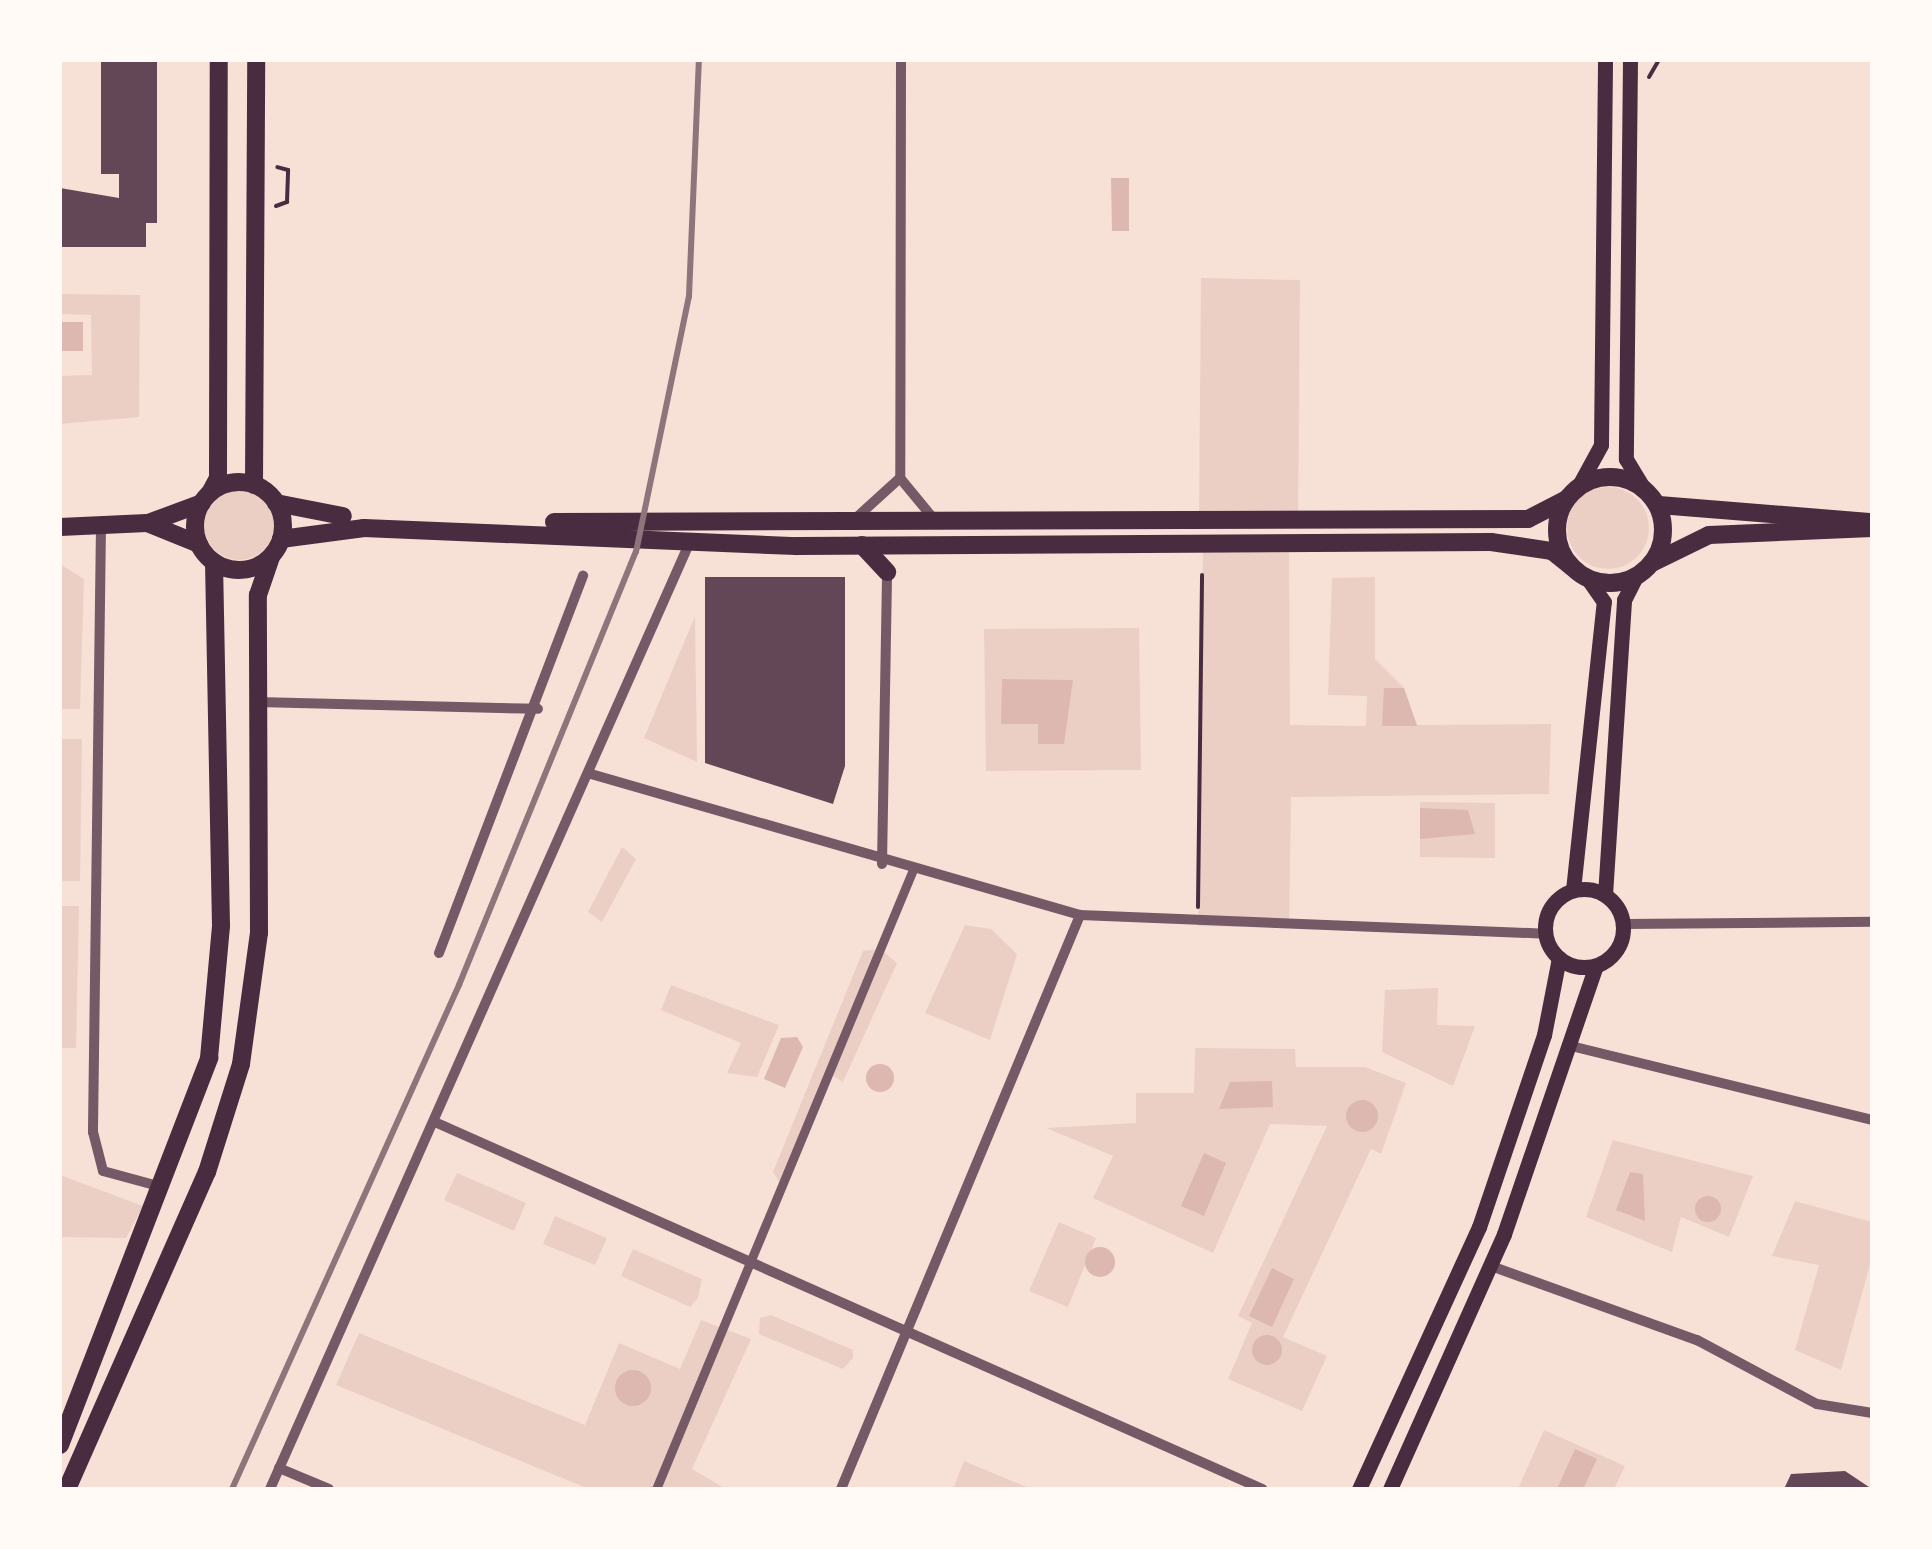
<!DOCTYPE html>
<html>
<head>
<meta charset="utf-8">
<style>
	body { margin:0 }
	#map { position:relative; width:1932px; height:1549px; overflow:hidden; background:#f7e1d7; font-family:Barlow,sans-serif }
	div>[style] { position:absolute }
	.green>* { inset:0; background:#ebcfc5 }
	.round { border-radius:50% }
	.water>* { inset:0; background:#dcb8b0 }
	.building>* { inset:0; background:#644757 }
	.path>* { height:4px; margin:-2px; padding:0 2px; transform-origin:2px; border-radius:2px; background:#4a2c40 }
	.pedestrian>* { height:9px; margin:-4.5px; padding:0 4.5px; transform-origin:4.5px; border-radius:4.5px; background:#755966 }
	.minor>* { height:10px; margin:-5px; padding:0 5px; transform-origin:5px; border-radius:5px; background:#755966 }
	.secondary>* { height:15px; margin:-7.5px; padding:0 7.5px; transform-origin:7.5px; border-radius:7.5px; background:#4a2c40 }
	.secondary>.ring { margin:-7.5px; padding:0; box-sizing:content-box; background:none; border:15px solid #4a2c40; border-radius:50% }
	.primary>* { height:18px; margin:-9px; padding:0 9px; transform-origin:9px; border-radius:9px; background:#4a2c40 }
	.primary>.ring { margin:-9px; padding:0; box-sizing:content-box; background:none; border:18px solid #4a2c40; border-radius:50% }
	.rail>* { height:6px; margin:-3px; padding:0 3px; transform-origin:3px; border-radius:3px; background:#8f747c }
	span { translate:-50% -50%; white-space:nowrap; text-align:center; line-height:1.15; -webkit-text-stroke:9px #fffaf5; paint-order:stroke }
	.frame { position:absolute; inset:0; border:62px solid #fffaf5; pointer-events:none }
</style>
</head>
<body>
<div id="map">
	<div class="green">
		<i style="clip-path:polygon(1201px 278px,1300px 280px,1298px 521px,1199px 520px)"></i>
		<i style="clip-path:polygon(60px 294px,140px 295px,139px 417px,60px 424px,60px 376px,92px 375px,91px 315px,60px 314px)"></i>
		<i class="round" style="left:1567px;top:487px;width:82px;height:82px"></i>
		<i class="round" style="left:204px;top:490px;width:70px;height:70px"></i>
		<i style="clip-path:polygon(1203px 543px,1289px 543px,1290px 725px,1366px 726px,1367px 696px,1328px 695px,1332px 578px,1375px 577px,1375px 659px,1404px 688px,1417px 725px,1551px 724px,1549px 794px,1291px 797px,1289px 928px,1198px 926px)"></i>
		<i style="clip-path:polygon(60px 564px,84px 579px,80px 709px,60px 709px)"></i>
		<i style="clip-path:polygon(695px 616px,697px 762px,644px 738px)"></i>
		<i style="clip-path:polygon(1139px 628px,1141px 770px,986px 771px,984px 629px)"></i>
		<i style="clip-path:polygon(60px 739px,82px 739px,80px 881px,60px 881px)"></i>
		<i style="clip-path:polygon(1420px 802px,1495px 803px,1495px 858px,1420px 857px)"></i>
		<i style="clip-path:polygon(622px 847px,636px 859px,602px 922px,588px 912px)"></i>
		<i style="clip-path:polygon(60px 906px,79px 906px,76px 1048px,60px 1048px)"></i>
		<i style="clip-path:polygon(965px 925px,991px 929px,1017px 954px,990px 1040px,925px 1013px)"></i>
		<i style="clip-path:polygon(880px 949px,897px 963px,843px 1082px,829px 1074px,781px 1185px,773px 1172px,863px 951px)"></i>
		<i style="clip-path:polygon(671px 985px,779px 1025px,757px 1077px,727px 1073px,741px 1043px,661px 1010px)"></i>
		<i style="clip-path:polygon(1438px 988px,1437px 1025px,1475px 1026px,1453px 1086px,1382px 1052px,1385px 990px)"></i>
		<i style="clip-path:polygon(1195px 1048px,1295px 1049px,1296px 1067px,1365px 1067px,1406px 1083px,1381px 1154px,1371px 1149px,1283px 1337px,1327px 1356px,1302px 1411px,1228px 1379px,1252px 1323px,1238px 1316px,1327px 1126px,1270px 1124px,1213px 1253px,1093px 1198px,1113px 1156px,1046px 1128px,1136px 1123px,1136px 1093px,1194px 1093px)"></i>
		<i style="clip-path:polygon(1613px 1140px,1753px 1176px,1729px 1237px,1681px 1217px,1672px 1252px,1586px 1217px)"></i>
		<i style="clip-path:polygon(457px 1173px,526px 1203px,514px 1231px,444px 1200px)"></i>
		<i style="clip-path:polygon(60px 1175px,143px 1206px,126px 1238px,60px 1237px)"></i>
		<i style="clip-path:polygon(1795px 1201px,1872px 1222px,1872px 1257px,1841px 1370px,1795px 1350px,1819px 1265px,1772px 1256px)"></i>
		<i style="clip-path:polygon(555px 1216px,607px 1238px,595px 1265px,543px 1244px)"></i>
		<i style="clip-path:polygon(1059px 1222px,1096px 1238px,1068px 1307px,1029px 1291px)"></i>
		<i style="clip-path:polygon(633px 1249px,702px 1279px,698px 1298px,690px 1307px,621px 1276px)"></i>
		<i style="clip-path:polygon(771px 1315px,853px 1350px,853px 1358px,843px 1369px,759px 1334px,760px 1318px)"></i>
		<i style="clip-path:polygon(701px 1320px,751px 1339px,692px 1469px,726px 1489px,589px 1489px,336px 1385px,359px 1333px,585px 1425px,619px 1343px,680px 1369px)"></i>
		<i style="clip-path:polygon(1544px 1430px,1625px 1466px,1614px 1489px,1518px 1489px)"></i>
		<i style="clip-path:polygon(964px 1461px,1029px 1488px,953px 1489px)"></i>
	</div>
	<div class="water">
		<i style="clip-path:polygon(1111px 178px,1129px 178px,1129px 231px,1112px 231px)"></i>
		<i style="clip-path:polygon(60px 322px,83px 322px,83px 351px,62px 351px,62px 369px)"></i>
		<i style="clip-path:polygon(1002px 679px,1073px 680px,1064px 744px,1038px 744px,1038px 724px,1001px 724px)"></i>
		<i style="clip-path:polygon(1384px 688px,1404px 688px,1417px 726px,1382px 726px)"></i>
		<i style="clip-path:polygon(1420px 808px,1468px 810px,1475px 834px,1420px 839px)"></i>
		<i style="clip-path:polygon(797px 1037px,803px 1047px,785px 1088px,764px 1079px,781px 1038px)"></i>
		<i class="round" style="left:866px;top:1064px;width:28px;height:28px"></i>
		<i style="clip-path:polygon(1272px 1081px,1273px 1107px,1219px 1109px,1230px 1082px)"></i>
		<i class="round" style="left:1346px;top:1100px;width:32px;height:32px"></i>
		<i style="clip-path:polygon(1204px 1153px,1226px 1163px,1204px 1216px,1181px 1206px)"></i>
		<i style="clip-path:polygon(1630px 1172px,1643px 1174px,1645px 1221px,1616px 1210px)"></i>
		<i class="round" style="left:1695px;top:1196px;width:26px;height:26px"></i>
		<i class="round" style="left:1085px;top:1247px;width:30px;height:30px"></i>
		<i style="clip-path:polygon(1272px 1268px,1294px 1279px,1272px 1327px,1249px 1316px)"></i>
		<i class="round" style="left:1252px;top:1335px;width:30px;height:30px"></i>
		<i class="round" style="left:615px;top:1370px;width:36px;height:36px"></i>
		<i style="clip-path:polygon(1575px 1449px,1597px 1459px,1583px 1489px,1557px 1489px)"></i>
	</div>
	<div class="building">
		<i style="clip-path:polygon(101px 60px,157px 60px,157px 223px,146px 223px,146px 247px,60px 247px,60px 188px,119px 198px,119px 174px,101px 174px)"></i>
		<i style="clip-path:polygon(705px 577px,845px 577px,845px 766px,833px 804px,705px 763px)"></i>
		<i style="clip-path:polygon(1845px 1471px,1872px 1489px,1784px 1489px,1791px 1474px)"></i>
	</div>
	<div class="path">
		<i style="left:1649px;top:77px;width:20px;rotate:-60deg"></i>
		<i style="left:276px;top:206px;width:12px;rotate:-20deg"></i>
		<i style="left:287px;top:202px;width:32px;rotate:-88deg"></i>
		<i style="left:288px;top:170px;width:11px;rotate:-165deg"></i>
		<i style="left:1198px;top:907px;width:332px;rotate:-89.3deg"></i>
	</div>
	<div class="pedestrian">
		<i style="left:656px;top:1489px;width:668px;rotate:-67.47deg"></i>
	</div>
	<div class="minor">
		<i style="left:901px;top:60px;width:418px;rotate:90.1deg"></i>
		<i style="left:900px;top:478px;width:52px;rotate:50.5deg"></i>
		<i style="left:857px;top:517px;width:58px;rotate:-42.2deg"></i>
		<i style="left:101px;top:526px;width:606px;rotate:90.76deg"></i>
		<i style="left:93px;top:1132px;width:40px;rotate:75.6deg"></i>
		<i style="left:103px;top:1171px;width:61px;rotate:15.2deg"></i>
		<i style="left:257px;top:702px;width:281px;rotate:1.4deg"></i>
		<i style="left:591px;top:774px;width:509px;rotate:16.08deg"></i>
		<i style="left:1080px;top:915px;width:465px;rotate:2.3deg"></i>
		<i style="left:882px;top:864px;width:292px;rotate:-89deg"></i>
		<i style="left:1624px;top:924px;width:248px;rotate:-0.5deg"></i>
		<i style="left:439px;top:953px;width:404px;rotate:-69.1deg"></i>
		<i style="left:1567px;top:1045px;width:314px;rotate:13.8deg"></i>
		<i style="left:437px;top:1123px;width:903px;rotate:23.92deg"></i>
		<i style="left:1491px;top:1266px;width:219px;rotate:19.8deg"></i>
		<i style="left:1697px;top:1340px;width:136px;rotate:28.1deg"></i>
		<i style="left:1817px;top:1404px;width:56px;rotate:9.3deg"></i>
		<i style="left:279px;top:1468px;width:54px;rotate:22.8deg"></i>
		<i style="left:270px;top:1489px;width:1034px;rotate:-66.09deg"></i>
		<i style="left:841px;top:1489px;width:622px;rotate:-67.39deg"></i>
	</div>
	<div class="secondary">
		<i style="left:1630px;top:60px;width:399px;rotate:90.6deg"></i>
		<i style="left:1626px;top:459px;width:39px;rotate:59deg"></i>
		<i style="left:1578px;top:487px;width:48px;rotate:-61.3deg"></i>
		<i style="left:1601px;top:445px;width:385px;rotate:-89.4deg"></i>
		<i class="ring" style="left:1545px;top:889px;width:63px;height:63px"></i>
		<i style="left:1573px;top:890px;width:290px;rotate:-83.9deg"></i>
		<i style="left:1604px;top:602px;width:29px;rotate:-125deg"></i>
		<i style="left:1605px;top:895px;width:296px;rotate:-86.3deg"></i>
		<i style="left:1624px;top:600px;width:27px;rotate:-63deg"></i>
		<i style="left:1359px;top:1489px;width:288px;rotate:-65.4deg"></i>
		<i style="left:1479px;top:1227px;width:203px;rotate:-71.3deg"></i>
		<i style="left:1544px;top:1035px;width:78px;rotate:-79deg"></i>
		<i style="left:1390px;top:1489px;width:279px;rotate:-65.9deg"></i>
		<i style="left:1504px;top:1234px;width:283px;rotate:-71.1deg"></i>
	</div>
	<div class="primary">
		<i class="ring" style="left:1557px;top:477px;width:88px;height:88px"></i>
		<i class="ring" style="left:195px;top:482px;width:70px;height:70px"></i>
		<i style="left:254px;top:485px;width:425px;rotate:-89.7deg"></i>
		<i style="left:210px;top:493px;width:17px;rotate:-62deg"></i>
		<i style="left:218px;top:478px;width:418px;rotate:-89.9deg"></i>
		<i style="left:276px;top:503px;width:68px;rotate:11deg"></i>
		<i style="left:1659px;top:505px;width:214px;rotate:4.6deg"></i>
		<i style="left:151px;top:522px;width:54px;rotate:-20.4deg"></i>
		<i style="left:554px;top:522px;width:974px;rotate:-0.18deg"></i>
		<i style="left:1528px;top:519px;width:42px;rotate:-27.2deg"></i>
		<i style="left:60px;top:527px;width:87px;rotate:-2.6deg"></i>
		<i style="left:147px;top:523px;width:56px;rotate:22deg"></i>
		<i style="left:281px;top:539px;width:84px;rotate:-7.5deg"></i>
		<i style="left:364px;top:528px;width:433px;rotate:2.4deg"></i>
		<i style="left:797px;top:546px;width:694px;rotate:-0.33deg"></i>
		<i style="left:1491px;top:542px;width:62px;rotate:8.4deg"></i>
		<i style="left:1552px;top:551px;width:26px;rotate:39deg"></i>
		<i style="left:862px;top:545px;width:37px;rotate:47deg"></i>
		<i style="left:1654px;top:562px;width:61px;rotate:-26.1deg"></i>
		<i style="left:1709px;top:535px;width:163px;rotate:-2.5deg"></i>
		<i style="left:60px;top:1445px;width:415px;rotate:-68.9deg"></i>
		<i style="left:209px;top:1058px;width:133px;rotate:-84.8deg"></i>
		<i style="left:221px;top:926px;width:364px;rotate:-91.1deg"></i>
		<i style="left:67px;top:1489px;width:347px;rotate:-66.2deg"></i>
		<i style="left:207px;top:1172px;width:113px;rotate:-72.5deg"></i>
		<i style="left:241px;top:1064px;width:132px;rotate:-82.2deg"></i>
		<i style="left:259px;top:933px;width:338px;rotate:-90.2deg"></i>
		<i style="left:258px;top:595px;width:40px;rotate:-71.1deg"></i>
	</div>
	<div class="rail">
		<i style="left:232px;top:1489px;width:553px;rotate:-65.75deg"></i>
		<i style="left:459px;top:985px;width:468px;rotate:-67.8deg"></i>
		<i style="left:636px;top:552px;width:261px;rotate:-78.3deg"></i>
		<i style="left:689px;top:296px;width:236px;rotate:-87.6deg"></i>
	</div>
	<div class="frame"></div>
</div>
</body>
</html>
